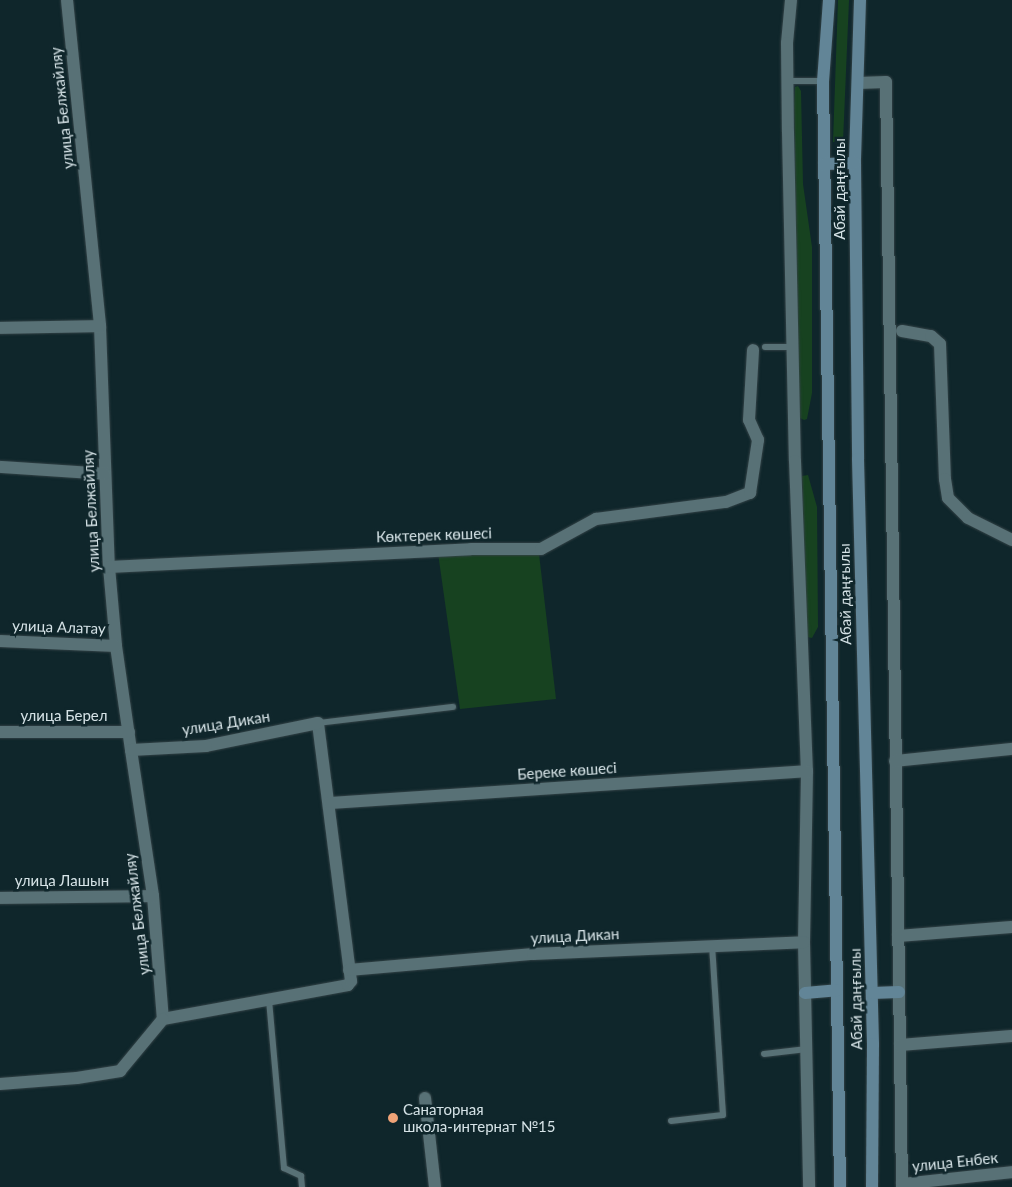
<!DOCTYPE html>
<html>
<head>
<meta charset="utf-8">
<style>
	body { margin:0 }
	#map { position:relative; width:1012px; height:1187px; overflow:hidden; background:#0f262b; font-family:Lato,sans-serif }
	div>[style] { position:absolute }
	.green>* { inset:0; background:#174220 }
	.roads { filter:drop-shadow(0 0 1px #334246) drop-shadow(0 0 1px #334246) }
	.service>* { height:6px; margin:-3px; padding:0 3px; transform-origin:3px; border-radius:3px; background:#587176 }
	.minor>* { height:12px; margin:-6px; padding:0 6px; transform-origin:6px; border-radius:6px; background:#587176 }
	.tertiary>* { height:12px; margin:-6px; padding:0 6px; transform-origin:6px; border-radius:6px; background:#587176 }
	.secondary>* { height:12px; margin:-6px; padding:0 6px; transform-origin:6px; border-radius:6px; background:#628597 }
	.dots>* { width:14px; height:14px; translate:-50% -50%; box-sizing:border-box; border:2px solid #0f262b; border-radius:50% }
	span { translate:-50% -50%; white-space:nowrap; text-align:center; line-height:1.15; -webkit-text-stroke:5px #0f262b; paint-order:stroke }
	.street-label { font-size:15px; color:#d6e3e7 }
	.poi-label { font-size:15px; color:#d6e3e7 }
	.left { translate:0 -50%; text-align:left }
</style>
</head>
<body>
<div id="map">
	<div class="green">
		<i style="clip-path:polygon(838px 0,849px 0,843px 142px,833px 142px)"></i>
		<i style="clip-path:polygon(798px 86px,801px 91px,803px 184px,812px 247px,812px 393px,807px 419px,804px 420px,800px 418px,798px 372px,794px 103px,795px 87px)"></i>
		<i style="clip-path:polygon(808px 475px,817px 507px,818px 627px,812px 638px,807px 637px,802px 476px)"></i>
		<i style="clip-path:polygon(438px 553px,539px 554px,556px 699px,460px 709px)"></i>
	</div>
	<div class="roads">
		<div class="service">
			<i style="left:788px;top:81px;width:35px"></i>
			<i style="left:765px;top:347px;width:27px"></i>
			<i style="left:318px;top:723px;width:136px;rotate:-6.8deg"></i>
			<i style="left:269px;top:1000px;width:169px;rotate:84.9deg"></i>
			<i style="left:284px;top:1168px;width:19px;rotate:25deg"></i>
			<i style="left:301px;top:1176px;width:11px;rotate:85deg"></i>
			<i style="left:764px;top:1054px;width:43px;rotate:-6.6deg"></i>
			<i style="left:671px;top:1121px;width:52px;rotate:-6.6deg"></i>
			<i style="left:723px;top:1115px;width:169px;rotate:-93.7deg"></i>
		</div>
		<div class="minor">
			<i style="left:67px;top:0;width:328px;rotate:84.2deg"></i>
			<i style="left:100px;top:326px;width:241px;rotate:87.9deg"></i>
			<i style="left:109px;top:567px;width:79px;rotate:84.9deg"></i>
			<i style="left:116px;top:646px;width:105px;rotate:81.8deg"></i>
			<i style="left:131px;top:750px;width:148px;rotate:81.4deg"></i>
			<i style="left:153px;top:896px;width:123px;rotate:85.4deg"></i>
			<i style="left:163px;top:1019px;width:188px;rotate:-10.4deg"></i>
			<i style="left:348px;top:985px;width:5px;rotate:-53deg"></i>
			<i style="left:351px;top:981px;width:260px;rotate:-97.3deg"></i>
			<i style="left:318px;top:723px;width:114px;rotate:168.4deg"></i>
			<i style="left:206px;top:746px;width:75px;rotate:176.9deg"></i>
			<i style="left:791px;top:0;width:43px;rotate:95.3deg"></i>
			<i style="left:787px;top:43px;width:89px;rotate:89.4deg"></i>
			<i style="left:788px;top:132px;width:329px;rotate:88.8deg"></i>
			<i style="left:795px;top:461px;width:310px;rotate:87.8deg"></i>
			<i style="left:807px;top:771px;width:171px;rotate:91deg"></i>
			<i style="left:804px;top:942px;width:245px;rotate:88.8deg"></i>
			<i style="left:858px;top:83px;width:28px;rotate:-2deg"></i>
			<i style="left:886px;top:82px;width:1105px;rotate:89.17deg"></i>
			<i style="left:0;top:328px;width:100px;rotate:-1.1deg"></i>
			<i style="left:902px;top:331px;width:29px;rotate:10deg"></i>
			<i style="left:931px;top:336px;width:12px;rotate:42deg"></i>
			<i style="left:940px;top:344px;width:135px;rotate:87.9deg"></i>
			<i style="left:945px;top:479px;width:19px;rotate:81deg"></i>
			<i style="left:948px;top:498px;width:28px;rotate:45deg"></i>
			<i style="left:968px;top:518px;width:49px;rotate:26.6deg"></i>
			<i style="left:0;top:467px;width:105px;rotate:3.8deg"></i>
			<i style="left:109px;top:567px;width:362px;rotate:-2.8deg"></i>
			<i style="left:471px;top:549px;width:70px"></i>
			<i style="left:541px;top:549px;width:63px;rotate:-28.6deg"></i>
			<i style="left:596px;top:519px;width:131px;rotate:-7.5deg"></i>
			<i style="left:726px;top:502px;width:26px;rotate:-21deg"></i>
			<i style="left:750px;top:493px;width:54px;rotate:-81.4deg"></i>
			<i style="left:758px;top:440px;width:22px;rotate:-114deg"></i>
			<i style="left:749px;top:420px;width:70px;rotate:-86.7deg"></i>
			<i style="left:0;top:641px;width:116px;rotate:2.5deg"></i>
			<i style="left:0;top:732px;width:129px"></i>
			<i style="left:895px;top:761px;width:118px;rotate:-5.9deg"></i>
			<i style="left:329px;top:803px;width:479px;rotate:-3.8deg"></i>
			<i style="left:0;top:898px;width:153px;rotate:-0.7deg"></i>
			<i style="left:898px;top:936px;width:114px;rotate:-4.5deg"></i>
			<i style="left:349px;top:970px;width:185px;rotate:-5deg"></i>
			<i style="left:533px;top:954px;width:271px;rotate:-2.5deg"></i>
			<i style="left:900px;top:1045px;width:112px;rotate:-4.6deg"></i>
			<i style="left:425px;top:1098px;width:90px;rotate:83.6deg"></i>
		</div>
		<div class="tertiary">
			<i style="left:0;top:1084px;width:77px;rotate:-4.5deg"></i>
			<i style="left:77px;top:1078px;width:44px;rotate:-9.2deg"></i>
			<i style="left:120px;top:1071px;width:67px;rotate:-50.4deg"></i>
			<i style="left:902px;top:1184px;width:111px;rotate:-6.2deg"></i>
		</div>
		<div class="secondary">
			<i style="left:829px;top:0;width:81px;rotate:94.2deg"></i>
			<i style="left:823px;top:81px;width:1106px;rotate:89.12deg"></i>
			<i style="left:860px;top:0;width:163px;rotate:91.8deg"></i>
			<i style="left:855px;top:163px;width:296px;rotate:89.4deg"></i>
			<i style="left:858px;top:459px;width:585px;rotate:88.53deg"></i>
			<i style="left:873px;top:1044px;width:143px;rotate:90.4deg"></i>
			<i style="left:824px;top:164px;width:31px;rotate:-2deg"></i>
			<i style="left:805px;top:993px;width:32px;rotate:-5deg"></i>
			<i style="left:872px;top:993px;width:27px;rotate:-2deg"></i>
		</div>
	</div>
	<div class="dots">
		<i style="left:393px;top:1118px;background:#efa377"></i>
	</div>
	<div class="street-label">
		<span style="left:62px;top:108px;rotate:-96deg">улица Белжайляу</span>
		<span style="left:840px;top:189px;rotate:-90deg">Абай даңғылы</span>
		<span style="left:91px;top:511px;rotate:-93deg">улица Белжайляу</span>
		<span style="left:434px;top:535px;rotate:-2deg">Көктерек көшесі</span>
		<span style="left:845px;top:594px;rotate:-91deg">Абай даңғылы</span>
		<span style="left:59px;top:627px;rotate:2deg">улица Алатау</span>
		<span style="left:64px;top:716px">улица Берел</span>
		<span style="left:226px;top:723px;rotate:-9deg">улица Дикан</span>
		<span style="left:567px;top:771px;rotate:-4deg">Береке көшесі</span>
		<span style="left:62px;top:881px">улица Лашын</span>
		<span style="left:137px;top:914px;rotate:-97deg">улица Белжайляу</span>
		<span style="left:575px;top:936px;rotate:-3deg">улица Дикан</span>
		<span style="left:856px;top:999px;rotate:-91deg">Абай даңғылы</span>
		<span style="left:955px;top:1162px;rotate:-6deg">улица Енбек</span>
	</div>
	<div class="poi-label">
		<span class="left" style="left:403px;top:1118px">Санаторная<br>школа-интернат №15</span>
	</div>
</div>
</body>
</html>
